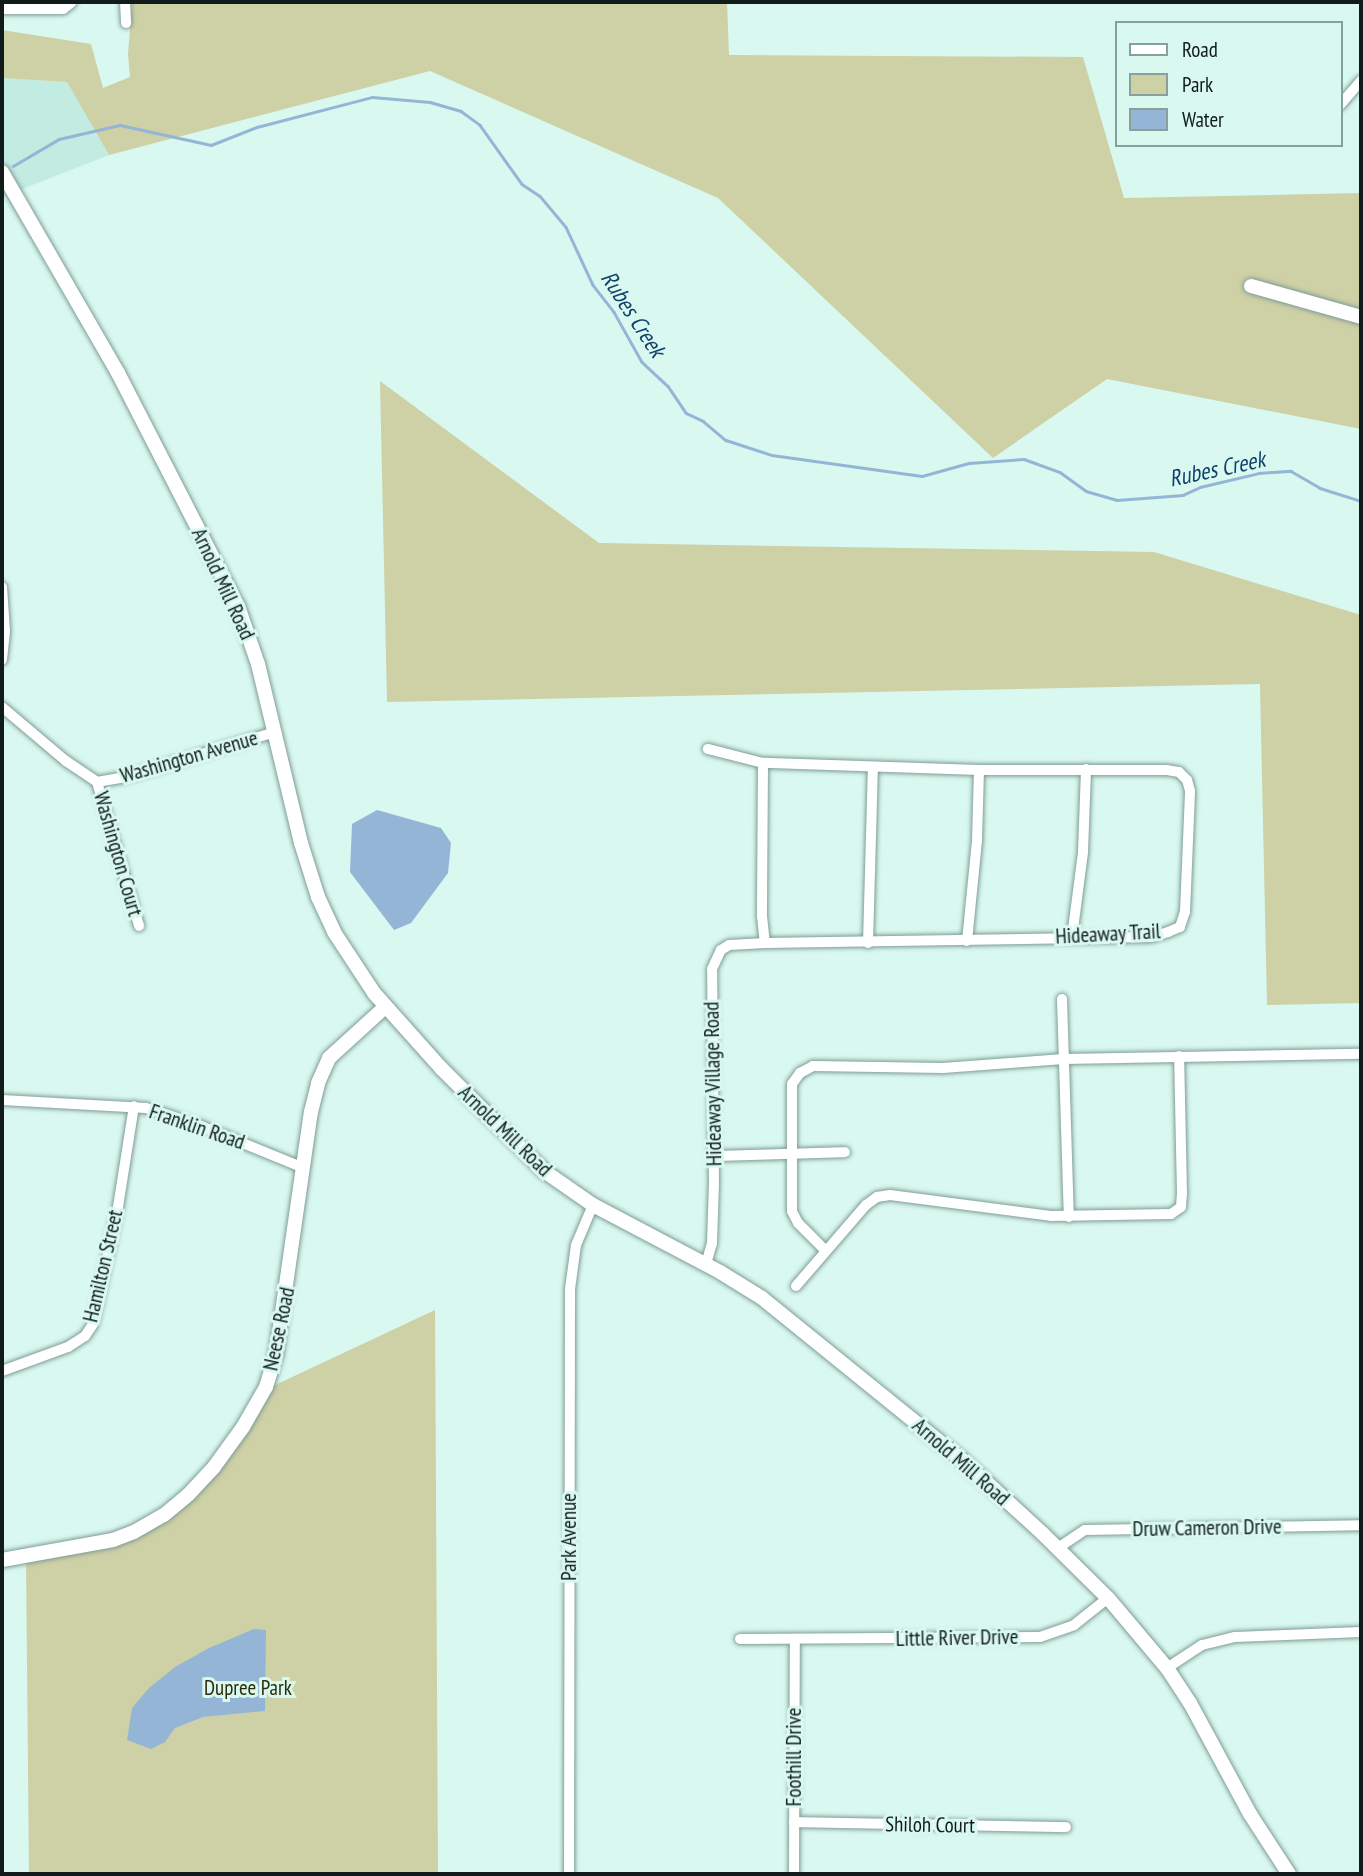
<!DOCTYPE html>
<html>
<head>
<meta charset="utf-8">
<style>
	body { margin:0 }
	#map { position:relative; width:1363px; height:1876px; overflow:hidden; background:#d8f8f0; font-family:"PT Sans Narrow",sans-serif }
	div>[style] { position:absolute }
	.built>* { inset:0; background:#c2ebe2 }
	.green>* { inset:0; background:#ced0a6 }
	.water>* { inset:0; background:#95b5d6 }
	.stream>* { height:2.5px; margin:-1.25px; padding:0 1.25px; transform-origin:1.25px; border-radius:1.25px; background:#95b5d6 }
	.roads { filter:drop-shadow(0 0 2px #809d96) drop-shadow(0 0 2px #809d96) }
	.street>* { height:10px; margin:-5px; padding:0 5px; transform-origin:5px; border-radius:5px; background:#fff }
	.secondary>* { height:14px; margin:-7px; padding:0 7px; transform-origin:7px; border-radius:7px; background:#fff }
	span { translate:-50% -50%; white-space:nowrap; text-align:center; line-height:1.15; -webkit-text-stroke:6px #d8f8f0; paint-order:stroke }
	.street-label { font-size:21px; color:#111c1a }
	.park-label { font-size:21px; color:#2c2c08 }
	.water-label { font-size:23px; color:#11426c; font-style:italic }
	.frame { position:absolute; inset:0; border:4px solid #111c1a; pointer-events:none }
	.legend { position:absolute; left:1115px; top:21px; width:228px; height:126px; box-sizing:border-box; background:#d8f8f0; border:2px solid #88a09a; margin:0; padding:9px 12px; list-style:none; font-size:21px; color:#111c1a }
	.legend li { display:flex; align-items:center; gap:14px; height:35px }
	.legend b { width:35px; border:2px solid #88a09a }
</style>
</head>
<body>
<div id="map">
	<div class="built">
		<i style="clip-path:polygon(2px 78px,67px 82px,109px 155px,2px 197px)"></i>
	</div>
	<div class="green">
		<i style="clip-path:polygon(132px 2px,727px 2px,729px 55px,1083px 57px,1124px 198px,1361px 193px,1361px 429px,1107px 379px,993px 458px,718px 198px,430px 71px,109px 155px,67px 82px,2px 78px,2px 30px,91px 44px,103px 88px,130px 77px,128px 54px)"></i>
		<i style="clip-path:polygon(380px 381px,599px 543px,1154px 552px,1361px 615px,1361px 1003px,1267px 1005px,1260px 684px,387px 702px)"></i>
		<i style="clip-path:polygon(435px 1310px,438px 1874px,29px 1874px,26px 1559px,161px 1524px,273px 1386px)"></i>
	</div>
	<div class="water">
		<i style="clip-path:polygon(377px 810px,441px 828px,451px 843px,448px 873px,411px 923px,394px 930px,350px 872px,352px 824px)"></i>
		<i style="clip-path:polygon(254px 1629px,266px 1630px,265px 1711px,203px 1717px,175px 1728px,165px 1742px,151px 1749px,127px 1740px,132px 1708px,149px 1688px,175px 1667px,209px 1648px)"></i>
	</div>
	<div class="stream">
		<i style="left:13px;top:166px;width:53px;rotate:-30.4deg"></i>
		<i style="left:59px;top:139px;width:63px;rotate:-12.9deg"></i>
		<i style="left:120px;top:125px;width:93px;rotate:12.4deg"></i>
		<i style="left:211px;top:145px;width:49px;rotate:-21.4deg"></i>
		<i style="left:257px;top:127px;width:119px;rotate:-14.6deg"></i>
		<i style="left:372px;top:97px;width:58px;rotate:4.9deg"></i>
		<i style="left:430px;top:102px;width:32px;rotate:16deg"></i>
		<i style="left:461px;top:111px;width:24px;rotate:36deg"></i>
		<i style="left:480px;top:125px;width:72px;rotate:54.6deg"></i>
		<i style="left:522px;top:184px;width:22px;rotate:34deg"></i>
		<i style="left:540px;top:196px;width:40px;rotate:50deg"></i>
		<i style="left:566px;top:227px;width:64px;rotate:65deg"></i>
		<i style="left:593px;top:285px;width:34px;rotate:52deg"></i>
		<i style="left:614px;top:312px;width:57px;rotate:60.8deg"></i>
		<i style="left:642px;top:362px;width:35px;rotate:43deg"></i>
		<i style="left:668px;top:386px;width:32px;rotate:56deg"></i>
		<i style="left:686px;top:413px;width:19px;rotate:25deg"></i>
		<i style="left:703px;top:421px;width:30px;rotate:40deg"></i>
		<i style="left:726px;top:440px;width:48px;rotate:18.1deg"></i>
		<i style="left:772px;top:455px;width:151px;rotate:8deg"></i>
		<i style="left:922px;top:476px;width:49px;rotate:-15.5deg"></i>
		<i style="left:969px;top:463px;width:55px;rotate:-4.2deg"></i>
		<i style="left:1024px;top:459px;width:38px;rotate:20deg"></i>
		<i style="left:1060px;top:472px;width:32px;rotate:36deg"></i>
		<i style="left:1086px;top:491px;width:32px;rotate:16deg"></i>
		<i style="left:1117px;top:500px;width:66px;rotate:-4.3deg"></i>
		<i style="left:1183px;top:495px;width:19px;rotate:-25deg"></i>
		<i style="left:1200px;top:487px;width:61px;rotate:-13.3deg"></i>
		<i style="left:1259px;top:473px;width:32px;rotate:-4deg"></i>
		<i style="left:1291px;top:471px;width:34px;rotate:30deg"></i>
		<i style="left:1320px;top:488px;width:43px;rotate:17.6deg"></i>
	</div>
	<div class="roads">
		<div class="street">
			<i style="left:125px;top:2px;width:21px;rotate:87deg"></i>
			<i style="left:2px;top:9px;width:61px"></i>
			<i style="left:63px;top:9px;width:11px;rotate:-38deg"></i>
			<i style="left:1340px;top:105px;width:32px;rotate:-49deg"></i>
			<i style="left:2px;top:587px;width:44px;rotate:86.1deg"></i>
			<i style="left:5px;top:631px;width:29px;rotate:96deg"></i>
			<i style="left:2px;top:707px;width:84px;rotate:40.2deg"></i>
			<i style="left:66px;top:761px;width:37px;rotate:34deg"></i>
			<i style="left:97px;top:782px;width:29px;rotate:-10deg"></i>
			<i style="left:126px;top:777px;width:156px;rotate:-16.8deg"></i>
			<i style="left:763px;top:763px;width:153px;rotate:90.4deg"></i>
			<i style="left:762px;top:916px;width:27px;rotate:84deg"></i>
			<i style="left:97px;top:782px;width:150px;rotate:73.7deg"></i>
			<i style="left:1072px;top:937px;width:86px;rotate:-82.6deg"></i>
			<i style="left:1083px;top:852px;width:83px;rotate:-87.9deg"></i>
			<i style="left:967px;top:941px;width:100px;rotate:-84.3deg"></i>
			<i style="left:977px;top:841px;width:71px;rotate:-88.4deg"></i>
			<i style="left:868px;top:943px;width:176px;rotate:-88.4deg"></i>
			<i style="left:1062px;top:999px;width:218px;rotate:88.2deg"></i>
			<i style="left:2px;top:1100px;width:144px;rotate:3.2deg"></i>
			<i style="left:146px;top:1108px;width:58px;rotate:18.1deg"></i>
			<i style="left:201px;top:1126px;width:111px;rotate:22.2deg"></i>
			<i style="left:714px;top:1156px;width:131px;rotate:-1.7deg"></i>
			<i style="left:825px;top:1250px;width:38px;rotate:-135deg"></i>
			<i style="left:798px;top:1223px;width:13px;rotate:-117deg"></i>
			<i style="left:792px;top:1211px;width:127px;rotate:-90deg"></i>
			<i style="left:792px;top:1084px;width:14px;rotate:-54deg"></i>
			<i style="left:800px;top:1073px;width:15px;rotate:-28deg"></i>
			<i style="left:813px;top:1066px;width:130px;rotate:0.9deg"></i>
			<i style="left:943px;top:1068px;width:121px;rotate:-4.3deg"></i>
			<i style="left:1064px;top:1059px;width:297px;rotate:-1deg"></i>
			<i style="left:706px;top:1264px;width:22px;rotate:-74deg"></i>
			<i style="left:712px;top:1243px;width:60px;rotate:-88.1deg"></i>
			<i style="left:714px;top:1183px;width:214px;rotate:-90.5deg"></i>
			<i style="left:712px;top:969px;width:21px;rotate:-65deg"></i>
			<i style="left:721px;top:950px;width:9px;rotate:-32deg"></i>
			<i style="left:729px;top:945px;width:36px;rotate:-3deg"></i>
			<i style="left:765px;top:943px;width:386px;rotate:-0.9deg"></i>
			<i style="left:1151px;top:937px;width:18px;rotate:-16deg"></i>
			<i style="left:1168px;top:932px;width:13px;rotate:-23deg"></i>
			<i style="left:1180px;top:927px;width:16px;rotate:-72deg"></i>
			<i style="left:1185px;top:912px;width:121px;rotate:-87.6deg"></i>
			<i style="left:1190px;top:791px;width:11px;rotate:-105deg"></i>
			<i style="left:1187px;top:780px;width:11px;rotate:-135deg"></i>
			<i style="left:1179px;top:772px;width:12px;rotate:-171deg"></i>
			<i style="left:1167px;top:770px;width:188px;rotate:180deg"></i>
			<i style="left:979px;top:770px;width:216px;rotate:-178.1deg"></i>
			<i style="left:763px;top:763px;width:57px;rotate:-165.7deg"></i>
			<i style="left:796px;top:1286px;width:107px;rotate:-49.2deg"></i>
			<i style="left:866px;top:1205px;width:14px;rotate:-36deg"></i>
			<i style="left:877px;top:1197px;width:13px;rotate:-9deg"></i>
			<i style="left:890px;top:1195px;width:162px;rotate:7.4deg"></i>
			<i style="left:1051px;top:1216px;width:120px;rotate:-1deg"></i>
			<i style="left:1171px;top:1214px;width:12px;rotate:-35deg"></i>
			<i style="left:1181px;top:1207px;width:13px;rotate:-86deg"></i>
			<i style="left:1182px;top:1194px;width:138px;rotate:-91.2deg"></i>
			<i style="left:2px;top:1371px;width:70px;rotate:-20deg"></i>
			<i style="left:68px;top:1347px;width:20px;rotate:-33deg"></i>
			<i style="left:85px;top:1336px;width:14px;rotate:-56deg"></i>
			<i style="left:93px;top:1324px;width:120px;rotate:-77.9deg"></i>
			<i style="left:118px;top:1207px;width:102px;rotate:-81deg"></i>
			<i style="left:1058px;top:1548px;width:32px;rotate:-34deg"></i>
			<i style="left:1085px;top:1530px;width:276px;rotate:-1deg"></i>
			<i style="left:740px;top:1639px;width:300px;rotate:-0.4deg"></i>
			<i style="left:1040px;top:1637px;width:36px;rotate:-19deg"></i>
			<i style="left:1074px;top:1625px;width:43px;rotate:-38.5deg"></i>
			<i style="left:1167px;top:1668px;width:42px;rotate:-33.3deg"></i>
			<i style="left:1202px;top:1645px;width:34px;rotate:-14deg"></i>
			<i style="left:1235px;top:1637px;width:126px;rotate:-2.3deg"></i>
			<i style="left:794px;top:1822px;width:272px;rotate:1.1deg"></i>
			<i style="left:569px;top:1874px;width:585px;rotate:-89.9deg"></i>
			<i style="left:570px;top:1289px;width:44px;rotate:-82.2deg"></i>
			<i style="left:576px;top:1245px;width:43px;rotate:-67deg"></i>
			<i style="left:794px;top:1874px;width:234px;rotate:-89.8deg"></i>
		</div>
		<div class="secondary">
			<i style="left:2px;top:172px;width:232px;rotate:60deg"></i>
			<i style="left:118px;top:373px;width:262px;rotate:62.8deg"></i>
			<i style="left:238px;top:606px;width:61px;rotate:71deg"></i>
			<i style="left:258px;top:664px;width:184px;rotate:76.5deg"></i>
			<i style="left:301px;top:843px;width:57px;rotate:72.5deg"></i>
			<i style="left:318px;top:897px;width:38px;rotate:65deg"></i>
			<i style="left:334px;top:932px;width:73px;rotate:56.7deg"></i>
			<i style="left:374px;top:993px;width:101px;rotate:48.2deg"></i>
			<i style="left:441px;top:1068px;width:146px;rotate:45deg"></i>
			<i style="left:544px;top:1171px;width:60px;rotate:34.8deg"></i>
			<i style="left:593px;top:1205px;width:144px;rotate:27.8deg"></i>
			<i style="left:720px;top:1272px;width:49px;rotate:31.8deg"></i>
			<i style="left:762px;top:1298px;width:256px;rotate:39deg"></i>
			<i style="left:961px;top:1459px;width:111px;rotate:42.4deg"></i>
			<i style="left:1043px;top:1534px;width:91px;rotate:44.6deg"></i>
			<i style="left:1108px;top:1598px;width:92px;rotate:49.9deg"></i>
			<i style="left:1167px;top:1668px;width:42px;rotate:56.7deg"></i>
			<i style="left:1190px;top:1703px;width:126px;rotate:61.6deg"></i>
			<i style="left:1250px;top:1814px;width:72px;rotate:57deg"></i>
			<i style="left:1251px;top:286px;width:114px;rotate:15.7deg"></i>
			<i style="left:2px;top:1560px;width:113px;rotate:-10.2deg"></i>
			<i style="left:113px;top:1540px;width:22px;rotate:-21deg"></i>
			<i style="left:134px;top:1532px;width:34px;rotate:-30deg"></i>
			<i style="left:164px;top:1515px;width:31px;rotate:-40deg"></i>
			<i style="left:188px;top:1495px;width:38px;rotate:-47deg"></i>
			<i style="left:214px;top:1467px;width:49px;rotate:-54.1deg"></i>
			<i style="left:243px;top:1427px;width:46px;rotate:-60.1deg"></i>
			<i style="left:266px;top:1387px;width:34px;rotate:-73deg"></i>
			<i style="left:276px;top:1354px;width:245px;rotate:-81.8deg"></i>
			<i style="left:311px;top:1112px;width:30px;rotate:-76deg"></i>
			<i style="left:318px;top:1083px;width:27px;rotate:-66deg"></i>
			<i style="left:329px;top:1058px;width:76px;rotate:-42.3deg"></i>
		</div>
	</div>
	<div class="street-label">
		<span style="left:223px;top:584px;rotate:65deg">Arnold Mill Road</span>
		<span style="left:189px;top:757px;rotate:-16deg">Washington Avenue</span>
		<span style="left:118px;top:854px;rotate:74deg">Washington Court</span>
		<span style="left:1108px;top:934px;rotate:-3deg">Hideaway Trail</span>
		<span style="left:713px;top:1084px;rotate:-91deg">Hideaway Village Road</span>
		<span style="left:197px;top:1127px;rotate:19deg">Franklin Road</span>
		<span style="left:505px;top:1131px;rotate:44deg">Arnold Mill Road</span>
		<span style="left:103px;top:1266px;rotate:-77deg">Hamilton Street</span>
		<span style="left:279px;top:1329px;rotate:-78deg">Neese Road</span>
		<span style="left:961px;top:1462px;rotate:41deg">Arnold Mill Road</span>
		<span style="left:1207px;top:1528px;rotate:-1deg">Druw Cameron Drive</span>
		<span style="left:569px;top:1537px;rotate:-90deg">Park Avenue</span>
		<span style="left:957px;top:1638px;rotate:-1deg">Little River Drive</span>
		<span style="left:794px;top:1757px;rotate:-90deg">Foothill Drive</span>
		<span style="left:930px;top:1825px;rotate:1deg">Shiloh Court</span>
	</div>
	<div class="park-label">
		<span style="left:248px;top:1688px">Dupree Park</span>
	</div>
	<div class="water-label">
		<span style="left:633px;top:314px;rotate:57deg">Rubes Creek</span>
		<span style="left:1217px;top:469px;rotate:-12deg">Rubes Creek</span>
	</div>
	<div class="frame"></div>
	<ul class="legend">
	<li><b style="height:9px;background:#fff"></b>Road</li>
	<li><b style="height:19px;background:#ced0a6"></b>Park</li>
	<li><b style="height:19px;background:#95b5d6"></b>Water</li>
	</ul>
</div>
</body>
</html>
